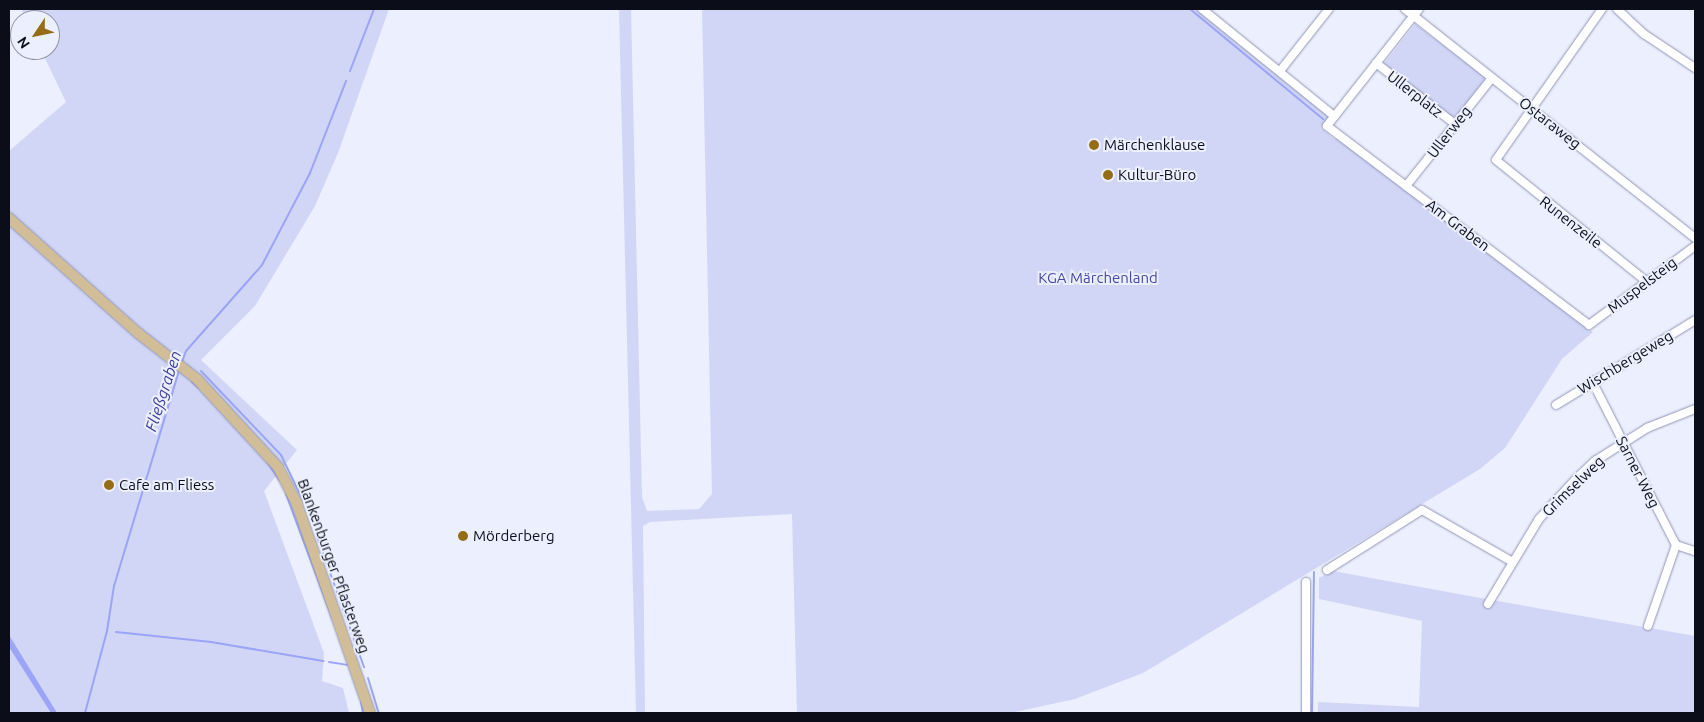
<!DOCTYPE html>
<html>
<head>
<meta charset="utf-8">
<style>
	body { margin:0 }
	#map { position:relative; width:1704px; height:722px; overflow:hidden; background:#eceffd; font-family:Ubuntu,sans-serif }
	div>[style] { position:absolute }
	.green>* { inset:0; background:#d1d6f6 }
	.water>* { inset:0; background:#9ba4f6 }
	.stream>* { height:2px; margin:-1px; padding:0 1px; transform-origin:1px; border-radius:1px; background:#9ba4f6 }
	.roads { filter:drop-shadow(0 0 1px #9095b6) drop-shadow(0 0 1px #9095b6) }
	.minor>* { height:8px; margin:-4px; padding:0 4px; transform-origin:4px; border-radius:4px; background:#fff }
	.major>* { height:10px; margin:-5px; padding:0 5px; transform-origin:5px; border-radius:5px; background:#d1bd97 }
	.dots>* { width:14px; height:14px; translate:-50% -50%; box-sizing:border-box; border:2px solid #eceffd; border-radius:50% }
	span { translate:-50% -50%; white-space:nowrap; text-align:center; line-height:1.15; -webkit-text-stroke:4px #eceffd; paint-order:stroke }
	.street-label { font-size:15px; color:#0b0d18 }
	.poi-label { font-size:15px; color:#0b0d18 }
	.left { translate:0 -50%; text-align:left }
	.park-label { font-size:15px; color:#4648a5 }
	.water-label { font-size:16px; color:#3e3d9b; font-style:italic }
	.frame { position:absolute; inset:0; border:10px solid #0b0d18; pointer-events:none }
	.north { position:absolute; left:10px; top:10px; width:50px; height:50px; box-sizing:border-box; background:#eceffd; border:1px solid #9295a1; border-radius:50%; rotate:236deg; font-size:14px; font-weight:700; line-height:20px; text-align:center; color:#0b0d18 }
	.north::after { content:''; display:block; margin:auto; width:18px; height:22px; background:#946d16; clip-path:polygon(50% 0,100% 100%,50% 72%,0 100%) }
</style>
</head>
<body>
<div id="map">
	<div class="green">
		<i style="clip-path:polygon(21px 9px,389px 9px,338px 153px,315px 206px,255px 306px,201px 360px,297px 450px,264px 491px,324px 653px,322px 681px,343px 688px,349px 713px,9px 713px,9px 151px,66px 102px,41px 50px,50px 50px,50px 20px,27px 20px)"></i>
		<i style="clip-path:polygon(619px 9px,631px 9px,642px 497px,647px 511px,699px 509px,712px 494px,702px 9px,1198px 9px,1331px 116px,1321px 128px,1334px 139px,1339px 139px,1593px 332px,1562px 359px,1505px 448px,1480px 469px,1143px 673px,1075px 699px,1010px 713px,797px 713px,792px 514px,650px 522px,643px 526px,645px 713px,636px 713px)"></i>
		<i style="clip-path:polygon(1415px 24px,1484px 76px,1485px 83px,1458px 116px,1449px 117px,1383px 65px)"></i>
		<i style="clip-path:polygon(1333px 571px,1486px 599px,1483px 605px,1489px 607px,1492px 600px,1695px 636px,1695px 713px,1318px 713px,1318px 702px,1419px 707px,1422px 621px,1319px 599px,1319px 578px)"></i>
	</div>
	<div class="water">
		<i style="clip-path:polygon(9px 639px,56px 713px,51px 713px,9px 647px)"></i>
	</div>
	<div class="stream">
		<i style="left:1190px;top:9px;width:173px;rotate:39.6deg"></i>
		<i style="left:350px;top:71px;width:66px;rotate:-68.8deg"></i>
		<i style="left:182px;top:362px;width:12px;rotate:-70deg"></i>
		<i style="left:186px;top:351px;width:115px;rotate:-48.5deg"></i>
		<i style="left:262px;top:265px;width:104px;rotate:-62.4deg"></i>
		<i style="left:310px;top:173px;width:99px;rotate:-68.6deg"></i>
		<i style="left:201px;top:371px;width:116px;rotate:46.4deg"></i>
		<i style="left:281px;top:455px;width:64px;rotate:64.2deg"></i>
		<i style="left:192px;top:382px;width:9px;rotate:41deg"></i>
		<i style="left:267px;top:462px;width:22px;rotate:56deg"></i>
		<i style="left:286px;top:494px;width:132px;rotate:69.6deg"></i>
		<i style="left:314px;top:528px;width:148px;rotate:70.2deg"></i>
		<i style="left:116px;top:632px;width:96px;rotate:6deg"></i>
		<i style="left:211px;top:642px;width:114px;rotate:9.6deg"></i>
		<i style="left:9px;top:637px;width:89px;rotate:58.3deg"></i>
		<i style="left:329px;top:662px;width:20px;rotate:9deg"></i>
		<i style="left:368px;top:678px;width:37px;rotate:73deg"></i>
		<i style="left:361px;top:701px;width:12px;rotate:81deg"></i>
		<i style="left:85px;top:713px;width:85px;rotate:-75deg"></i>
		<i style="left:107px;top:631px;width:46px;rotate:-81.2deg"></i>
		<i style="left:114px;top:586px;width:225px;rotate:-73.2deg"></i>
		<i style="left:1312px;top:713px;width:141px;rotate:-89.2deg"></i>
	</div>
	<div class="roads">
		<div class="minor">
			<i style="left:1202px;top:9px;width:170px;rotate:39deg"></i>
			<i style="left:1405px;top:9px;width:370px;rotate:38.3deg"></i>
			<i style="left:1419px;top:9px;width:149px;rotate:128.2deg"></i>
			<i style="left:1327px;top:126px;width:329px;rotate:37.2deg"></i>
			<i style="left:1589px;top:325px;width:132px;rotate:-36.7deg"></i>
			<i style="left:1602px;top:9px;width:184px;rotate:125.1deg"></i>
			<i style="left:1496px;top:160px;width:194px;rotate:38.9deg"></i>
			<i style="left:1617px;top:9px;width:37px;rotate:43deg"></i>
			<i style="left:1644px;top:34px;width:61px;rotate:33.7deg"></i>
			<i style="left:1376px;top:63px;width:100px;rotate:37.7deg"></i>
			<i style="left:1280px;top:71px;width:79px;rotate:-51.7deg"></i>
			<i style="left:1406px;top:186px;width:138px;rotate:-51.5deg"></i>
			<i style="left:1592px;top:381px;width:184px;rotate:62.9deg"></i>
			<i style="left:1676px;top:545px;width:20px;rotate:18deg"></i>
			<i style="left:1556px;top:405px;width:163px;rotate:-31.4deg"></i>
			<i style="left:1327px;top:570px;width:112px;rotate:-32.3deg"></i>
			<i style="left:1422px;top:510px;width:103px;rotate:29.8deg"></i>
			<i style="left:1488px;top:604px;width:99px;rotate:-59deg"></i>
			<i style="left:1539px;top:519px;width:53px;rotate:-47.3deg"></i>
			<i style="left:1575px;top:480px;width:28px;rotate:-44deg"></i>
			<i style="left:1595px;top:461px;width:62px;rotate:-32.4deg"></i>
			<i style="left:1647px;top:428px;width:52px;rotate:-21.6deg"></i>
			<i style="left:1648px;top:626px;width:86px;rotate:-70.9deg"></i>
			<i style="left:1306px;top:713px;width:131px;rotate:-90deg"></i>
		</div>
		<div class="major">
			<i style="left:9px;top:218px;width:173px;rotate:41.7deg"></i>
			<i style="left:138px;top:333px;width:75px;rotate:37.9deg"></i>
			<i style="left:197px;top:379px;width:120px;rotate:47.4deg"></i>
			<i style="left:278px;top:467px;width:42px;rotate:62.8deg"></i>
			<i style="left:297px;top:504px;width:221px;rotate:70.7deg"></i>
		</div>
	</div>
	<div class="dots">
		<i style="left:1094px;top:145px;background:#946d16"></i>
		<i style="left:1108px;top:175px;background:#946d16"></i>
		<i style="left:109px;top:485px;background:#946d16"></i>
		<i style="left:463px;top:536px;background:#946d16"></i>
	</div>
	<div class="street-label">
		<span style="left:1415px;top:94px;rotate:38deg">Ullerplatz</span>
		<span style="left:1550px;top:123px;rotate:38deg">Ostaraweg</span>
		<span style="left:1449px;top:132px;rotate:-52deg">Ullerweg</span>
		<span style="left:1571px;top:222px;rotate:38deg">Runenzeile</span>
		<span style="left:1458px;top:225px;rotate:37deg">Am Graben</span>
		<span style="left:1642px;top:285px;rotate:-37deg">Muspelsteig</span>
		<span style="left:1625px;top:362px;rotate:-31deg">Wischbergeweg</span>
		<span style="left:1638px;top:472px;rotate:63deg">Sarner Weg</span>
		<span style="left:1573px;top:486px;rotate:-44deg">Grimselweg</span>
		<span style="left:334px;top:566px;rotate:70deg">Blankenburger Pflasterweg</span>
	</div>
	<div class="poi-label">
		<span class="left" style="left:1104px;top:145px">Märchenklause</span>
		<span class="left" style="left:1118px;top:175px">Kultur-Büro</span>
		<span class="left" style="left:119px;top:485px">Cafe am Fliess</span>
		<span class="left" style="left:473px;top:536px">Mörderberg</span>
	</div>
	<div class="park-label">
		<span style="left:1098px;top:278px">KGA Märchenland</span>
	</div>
	<div class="water-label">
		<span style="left:163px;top:391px;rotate:-72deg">Fließgraben</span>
	</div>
	<div class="frame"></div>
	<div class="north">N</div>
</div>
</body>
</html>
